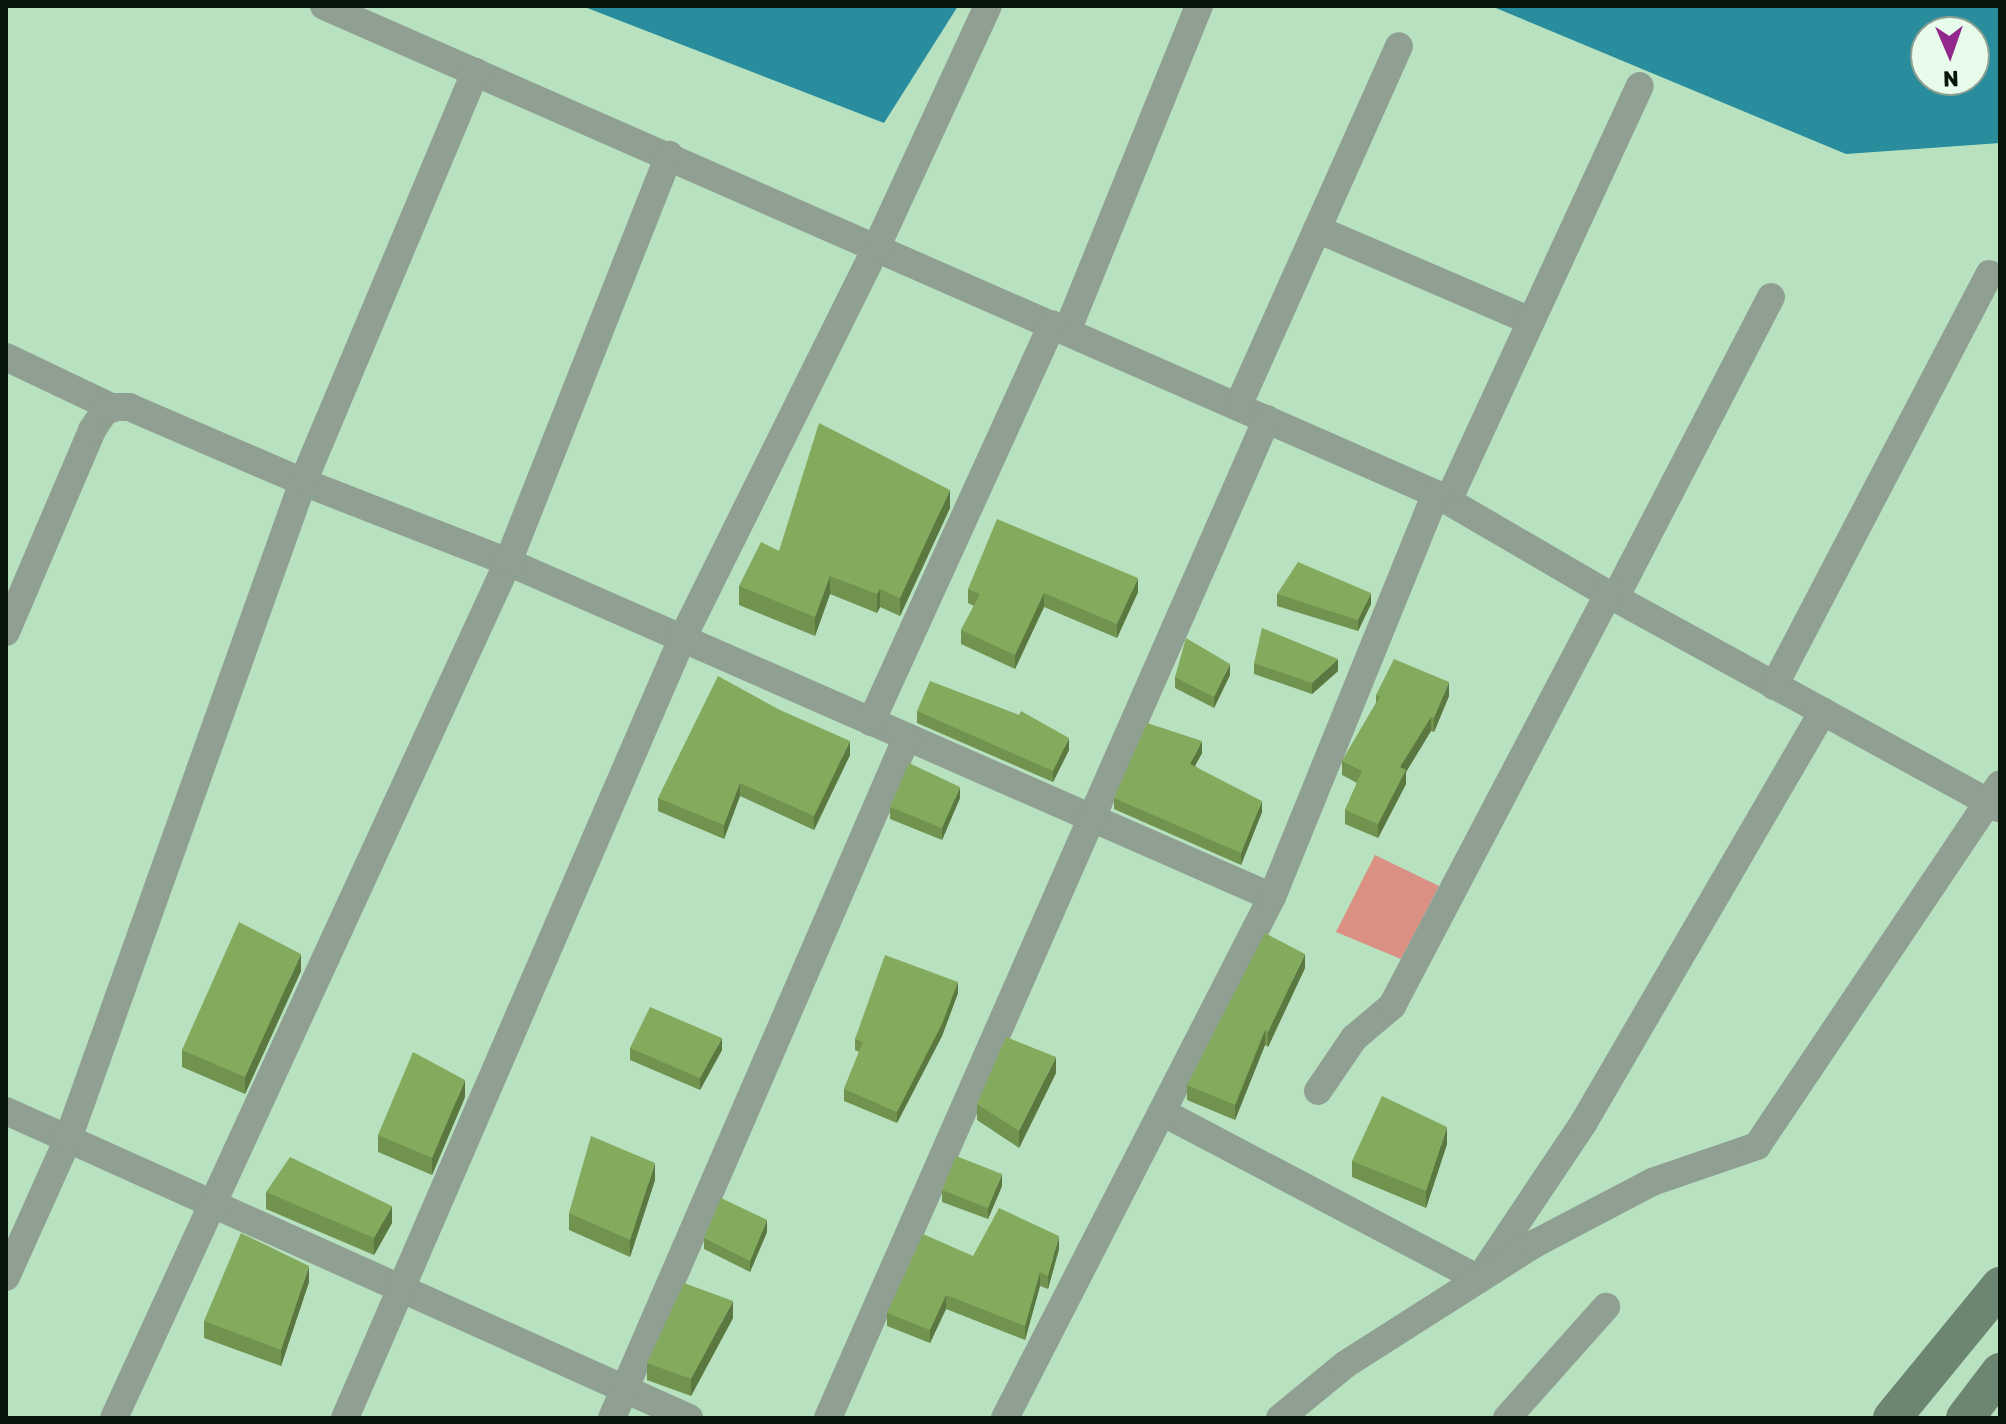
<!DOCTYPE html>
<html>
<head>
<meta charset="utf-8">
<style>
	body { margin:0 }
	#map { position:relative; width:2006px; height:1424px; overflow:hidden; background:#b8e1c0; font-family:Rubik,sans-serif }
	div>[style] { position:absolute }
	.green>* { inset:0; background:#da9183 }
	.water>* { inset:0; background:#298d9d }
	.minor>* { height:28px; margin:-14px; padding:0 14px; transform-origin:14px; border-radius:14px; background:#8fa092 }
	.secondary>* { height:38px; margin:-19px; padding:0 19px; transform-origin:19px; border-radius:19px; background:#6d8672 }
	.wall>* { inset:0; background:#729350 }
	.shaded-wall>* { inset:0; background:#5c7841 }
	.building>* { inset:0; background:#84ab5d }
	span { translate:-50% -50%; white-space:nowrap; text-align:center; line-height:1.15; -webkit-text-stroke:7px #e8fceb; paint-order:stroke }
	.frame { position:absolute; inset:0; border:8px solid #07160b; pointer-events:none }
	.north { position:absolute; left:1910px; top:16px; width:80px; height:80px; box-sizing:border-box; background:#e8fceb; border:2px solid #8ea091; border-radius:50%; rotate:178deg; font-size:22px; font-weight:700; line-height:32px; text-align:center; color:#07160b }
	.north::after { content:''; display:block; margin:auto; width:28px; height:36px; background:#92288c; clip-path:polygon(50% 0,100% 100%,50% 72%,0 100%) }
</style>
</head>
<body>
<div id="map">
	<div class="green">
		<i style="clip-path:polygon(1375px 855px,1439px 886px,1401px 959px,1336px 932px)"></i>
	</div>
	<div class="water">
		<i style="clip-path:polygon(582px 6px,958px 6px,884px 123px)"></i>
		<i style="clip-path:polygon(evenodd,1491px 6px,2000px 6px,2000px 143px,1846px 154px,1491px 6px,1926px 32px,1974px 32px,1974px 80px,1926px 80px,1926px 32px)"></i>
	</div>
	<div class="minor">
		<i style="left:324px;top:6px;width:1214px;rotate:23.69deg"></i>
		<i style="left:1436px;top:494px;width:199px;rotate:30.2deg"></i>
		<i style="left:1608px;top:594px;width:447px;rotate:28.7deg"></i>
		<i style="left:1317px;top:229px;width:233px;rotate:23.3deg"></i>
		<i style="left:1067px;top:331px;width:351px;rotate:-67.9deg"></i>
		<i style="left:6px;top:357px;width:119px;rotate:25.5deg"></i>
		<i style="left:1238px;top:406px;width:394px;rotate:-65.9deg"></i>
		<i style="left:1448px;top:501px;width:457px;rotate:-65.2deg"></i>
		<i style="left:1615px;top:598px;width:339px;rotate:-62.6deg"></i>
		<i style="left:6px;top:632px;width:220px;rotate:-66.9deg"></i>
		<i style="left:92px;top:430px;width:22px;rotate:-56deg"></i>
		<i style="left:104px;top:412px;width:11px;rotate:-27deg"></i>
		<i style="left:114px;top:407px;width:15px"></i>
		<i style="left:129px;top:407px;width:189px;rotate:23.3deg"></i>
		<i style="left:303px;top:482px;width:220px;rotate:21.3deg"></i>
		<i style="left:508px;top:562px;width:834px;rotate:23.68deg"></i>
		<i style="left:1774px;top:686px;width:465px;rotate:-62.4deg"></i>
		<i style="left:871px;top:722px;width:437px;rotate:-65.5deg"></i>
		<i style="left:1318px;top:1091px;width:64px;rotate:-55.8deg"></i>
		<i style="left:1354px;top:1038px;width:50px;rotate:-40.1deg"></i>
		<i style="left:1392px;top:1006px;width:465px;rotate:-62.3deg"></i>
		<i style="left:6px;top:1111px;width:749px;rotate:24.2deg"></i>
		<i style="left:1162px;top:1112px;width:358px;rotate:27.8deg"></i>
		<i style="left:1479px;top:1279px;width:189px;rotate:-56.2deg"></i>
		<i style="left:1584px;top:1122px;width:475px;rotate:-59.8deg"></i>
		<i style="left:6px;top:1277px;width:151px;rotate:-65.8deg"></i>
		<i style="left:68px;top:1139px;width:698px;rotate:-70.32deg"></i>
		<i style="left:303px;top:482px;width:445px;rotate:-67.2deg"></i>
		<i style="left:114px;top:1418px;width:942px;rotate:-65.28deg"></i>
		<i style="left:508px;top:562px;width:438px;rotate:-68.4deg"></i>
		<i style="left:345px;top:1418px;width:849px;rotate:-66.61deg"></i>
		<i style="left:682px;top:639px;width:439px;rotate:-63.6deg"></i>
		<i style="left:877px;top:246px;width:264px;rotate:-65.2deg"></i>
		<i style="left:612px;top:1418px;width:742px;rotate:-66.58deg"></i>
		<i style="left:828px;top:1418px;width:1091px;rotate:-66.28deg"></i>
		<i style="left:1005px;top:1418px;width:585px;rotate:-62.87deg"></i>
		<i style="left:1272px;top:897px;width:435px;rotate:-67.9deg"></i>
		<i style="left:1280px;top:1418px;width:85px;rotate:-39.3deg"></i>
		<i style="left:1346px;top:1364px;width:225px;rotate:-32.5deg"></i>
		<i style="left:1536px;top:1243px;width:131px;rotate:-27.7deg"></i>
		<i style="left:1652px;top:1182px;width:111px;rotate:-18.9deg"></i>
		<i style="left:1757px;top:1146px;width:436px;rotate:-56.1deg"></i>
		<i style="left:1507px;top:1418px;width:149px;rotate:-48.3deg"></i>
	</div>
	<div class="secondary">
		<i style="left:1892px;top:1418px;width:171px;rotate:-50.7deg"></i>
		<i style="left:1965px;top:1418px;width:58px;rotate:-52.7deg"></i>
	</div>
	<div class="wall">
		<i style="clip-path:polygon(950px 508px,900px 616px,880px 607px,877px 613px,830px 594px,815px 636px,739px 605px,739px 586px,779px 551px)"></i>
		<i style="clip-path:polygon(968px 589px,1138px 592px,1117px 638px,1044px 607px,1015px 669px,961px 644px,961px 630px,974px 606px,968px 603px)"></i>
		<i style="clip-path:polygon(1277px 594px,1371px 604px,1358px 631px,1277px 606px)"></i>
		<i style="clip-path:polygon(1254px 663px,1338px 671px,1312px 694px,1254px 674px)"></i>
		<i style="clip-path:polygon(1230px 675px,1214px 708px,1175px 688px,1175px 677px)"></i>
		<i style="clip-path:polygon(1376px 695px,1449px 696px,1434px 732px,1431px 731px,1406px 772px,1406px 784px,1378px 838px,1345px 824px,1345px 810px,1357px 783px,1342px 775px,1342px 761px,1376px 703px)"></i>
		<i style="clip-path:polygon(917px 711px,1019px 715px,1069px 750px,1053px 782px,917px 723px)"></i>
		<i style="clip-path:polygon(1202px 753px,1195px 766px,1262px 812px,1241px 865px,1114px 809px,1114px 798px)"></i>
		<i style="clip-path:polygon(850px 755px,814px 830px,740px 796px,724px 839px,658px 811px,658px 798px)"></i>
		<i style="clip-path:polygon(960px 798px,942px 840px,890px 819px,890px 807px)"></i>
		<i style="clip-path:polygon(1305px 968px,1268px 1047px,1265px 1045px,1235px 1120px,1187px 1100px,1187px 1085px)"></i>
		<i style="clip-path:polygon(301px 971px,245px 1094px,182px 1067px,182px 1050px)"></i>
		<i style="clip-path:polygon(958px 993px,942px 1036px,897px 1123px,844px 1101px,844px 1089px,859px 1052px,855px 1050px,855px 1039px)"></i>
		<i style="clip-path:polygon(630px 1048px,722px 1050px,700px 1090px,630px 1060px)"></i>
		<i style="clip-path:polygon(1056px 1073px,1019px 1148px,977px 1120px,977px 1104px)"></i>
		<i style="clip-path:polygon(465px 1097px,432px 1175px,378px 1152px,378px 1135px)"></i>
		<i style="clip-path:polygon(1447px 1144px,1426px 1208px,1352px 1177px,1352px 1161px)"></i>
		<i style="clip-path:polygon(655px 1180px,630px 1257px,569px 1230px,569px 1213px)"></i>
		<i style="clip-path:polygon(1002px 1186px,988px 1219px,942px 1202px,942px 1190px)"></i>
		<i style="clip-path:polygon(266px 1192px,392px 1223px,374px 1255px,266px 1209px)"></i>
		<i style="clip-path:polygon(767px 1232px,750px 1272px,704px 1249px,704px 1238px)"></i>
		<i style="clip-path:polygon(1059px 1249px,1048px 1289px,1040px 1286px,1025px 1340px,946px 1309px,930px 1343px,887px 1326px,887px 1313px,973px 1256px)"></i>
		<i style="clip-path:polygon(309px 1282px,281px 1366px,204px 1338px,204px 1321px)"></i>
		<i style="clip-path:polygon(733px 1318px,691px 1396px,647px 1380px,647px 1363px)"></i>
	</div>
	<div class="shaded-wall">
		<i style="clip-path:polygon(950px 490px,950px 508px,900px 616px,900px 598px)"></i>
		<i style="clip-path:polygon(830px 576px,830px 594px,815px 636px,815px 617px)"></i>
		<i style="clip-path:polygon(1138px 578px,1138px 592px,1117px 638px,1117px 624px)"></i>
		<i style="clip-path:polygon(880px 589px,880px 607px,877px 613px,877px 594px)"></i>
		<i style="clip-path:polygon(1044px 593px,1044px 607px,1015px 669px,1015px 655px)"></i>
		<i style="clip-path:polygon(1371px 593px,1371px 604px,1358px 631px,1358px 620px)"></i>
		<i style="clip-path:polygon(1338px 659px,1338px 671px,1312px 694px,1312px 683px)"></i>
		<i style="clip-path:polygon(1230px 664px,1230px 675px,1214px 708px,1214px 697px)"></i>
		<i style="clip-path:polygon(1449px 682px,1449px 696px,1434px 732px,1434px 718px)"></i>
		<i style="clip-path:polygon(1431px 717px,1431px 731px,1406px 772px,1406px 784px,1378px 838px,1378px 824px,1400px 767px)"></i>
		<i style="clip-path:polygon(1069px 738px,1069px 750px,1053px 782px,1053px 771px)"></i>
		<i style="clip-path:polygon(850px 741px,850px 755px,814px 830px,814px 816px)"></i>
		<i style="clip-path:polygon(1202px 741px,1202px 753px,1190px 775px,1190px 764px)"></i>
		<i style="clip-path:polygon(740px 783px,740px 796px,724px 839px,724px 825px)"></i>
		<i style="clip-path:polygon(960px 787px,960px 798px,942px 840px,942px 828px)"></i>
		<i style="clip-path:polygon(1262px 801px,1262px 812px,1241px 865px,1241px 853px)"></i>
		<i style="clip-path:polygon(301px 954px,301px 971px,245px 1094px,245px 1077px)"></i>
		<i style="clip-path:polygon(1305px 954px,1305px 968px,1268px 1047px,1268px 1032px)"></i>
		<i style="clip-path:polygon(958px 982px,958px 993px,942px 1036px,897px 1123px,897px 1112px)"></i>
		<i style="clip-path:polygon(1265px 1030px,1265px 1045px,1235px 1120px,1235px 1105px)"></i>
		<i style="clip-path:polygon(722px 1038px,722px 1050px,700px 1090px,700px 1078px)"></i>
		<i style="clip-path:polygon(1056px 1057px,1056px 1073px,1019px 1148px,1019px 1131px)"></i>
		<i style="clip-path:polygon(465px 1080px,465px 1097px,432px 1175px,432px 1158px)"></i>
		<i style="clip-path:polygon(1447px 1127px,1447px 1144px,1426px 1208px,1426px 1191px)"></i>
		<i style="clip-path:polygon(655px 1163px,655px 1180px,630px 1257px,630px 1240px)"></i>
		<i style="clip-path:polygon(1002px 1174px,1002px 1186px,988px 1219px,988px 1208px)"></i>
		<i style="clip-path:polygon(392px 1206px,392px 1223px,374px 1255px,374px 1238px)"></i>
		<i style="clip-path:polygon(767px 1220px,767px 1232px,750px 1272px,750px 1261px)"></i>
		<i style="clip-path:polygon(1059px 1236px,1059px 1249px,1048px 1289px,1048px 1276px)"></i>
		<i style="clip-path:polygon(309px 1266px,309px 1282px,281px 1366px,281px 1350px)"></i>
		<i style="clip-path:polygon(1040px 1272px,1040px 1286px,1025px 1340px,1025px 1326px)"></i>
		<i style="clip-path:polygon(946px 1295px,946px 1309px,930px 1343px,930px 1330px)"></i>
		<i style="clip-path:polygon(733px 1301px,733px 1318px,691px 1396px,691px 1379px)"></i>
	</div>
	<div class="building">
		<i style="clip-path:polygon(819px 423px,950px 490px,900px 598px,880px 589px,877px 594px,830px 576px,815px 617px,739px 586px,761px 542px,779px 551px)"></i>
		<i style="clip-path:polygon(997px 519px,1138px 578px,1117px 624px,1044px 593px,1015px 655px,961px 630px,980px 594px,968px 589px)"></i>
		<i style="clip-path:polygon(1298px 562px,1371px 593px,1358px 620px,1277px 594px)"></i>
		<i style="clip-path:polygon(1262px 628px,1338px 659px,1312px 683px,1254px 663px)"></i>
		<i style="clip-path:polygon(1186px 638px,1230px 664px,1214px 697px,1175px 677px)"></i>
		<i style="clip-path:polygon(1394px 659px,1449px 682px,1434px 718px,1431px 717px,1400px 767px,1406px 770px,1378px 824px,1345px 810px,1362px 771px,1342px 761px,1380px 697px,1376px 695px)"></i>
		<i style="clip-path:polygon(718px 676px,780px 710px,850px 741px,814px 816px,740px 783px,724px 825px,658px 798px)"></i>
		<i style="clip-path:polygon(930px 681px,1019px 715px,1021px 711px,1069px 738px,1053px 771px,917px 711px)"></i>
		<i style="clip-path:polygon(1147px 723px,1202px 741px,1190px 764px,1262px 801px,1241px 853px,1114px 798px)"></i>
		<i style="clip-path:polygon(909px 763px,960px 787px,942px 828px,890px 807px)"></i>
		<i style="clip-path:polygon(239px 922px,301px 954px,245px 1077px,182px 1050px)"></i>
		<i style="clip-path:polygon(1265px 933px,1305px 954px,1268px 1032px,1265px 1030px,1235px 1105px,1187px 1085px)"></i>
		<i style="clip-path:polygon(885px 955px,958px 982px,942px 1024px,897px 1112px,844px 1089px,863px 1042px,855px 1039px)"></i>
		<i style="clip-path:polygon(650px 1007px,722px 1038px,700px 1078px,630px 1048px)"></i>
		<i style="clip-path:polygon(1006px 1037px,1056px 1057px,1019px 1131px,977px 1104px)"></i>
		<i style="clip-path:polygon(413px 1052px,465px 1080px,432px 1158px,378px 1135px)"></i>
		<i style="clip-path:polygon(1382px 1096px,1447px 1127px,1426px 1191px,1352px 1161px)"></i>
		<i style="clip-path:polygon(591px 1136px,655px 1163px,630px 1240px,569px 1213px)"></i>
		<i style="clip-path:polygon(956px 1156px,1002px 1174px,988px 1208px,942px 1190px)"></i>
		<i style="clip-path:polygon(290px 1157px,392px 1206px,374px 1238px,266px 1192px)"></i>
		<i style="clip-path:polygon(721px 1198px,767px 1220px,750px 1261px,704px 1238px)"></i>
		<i style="clip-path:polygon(999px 1208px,1059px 1236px,1048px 1276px,1040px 1272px,1025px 1326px,946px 1295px,930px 1330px,887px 1313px,923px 1234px,973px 1256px)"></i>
		<i style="clip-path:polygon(241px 1233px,309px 1266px,281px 1350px,204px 1321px)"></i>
		<i style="clip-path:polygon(684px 1283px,733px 1301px,691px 1379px,647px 1363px)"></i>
	</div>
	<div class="frame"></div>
	<div class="north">N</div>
</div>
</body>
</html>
